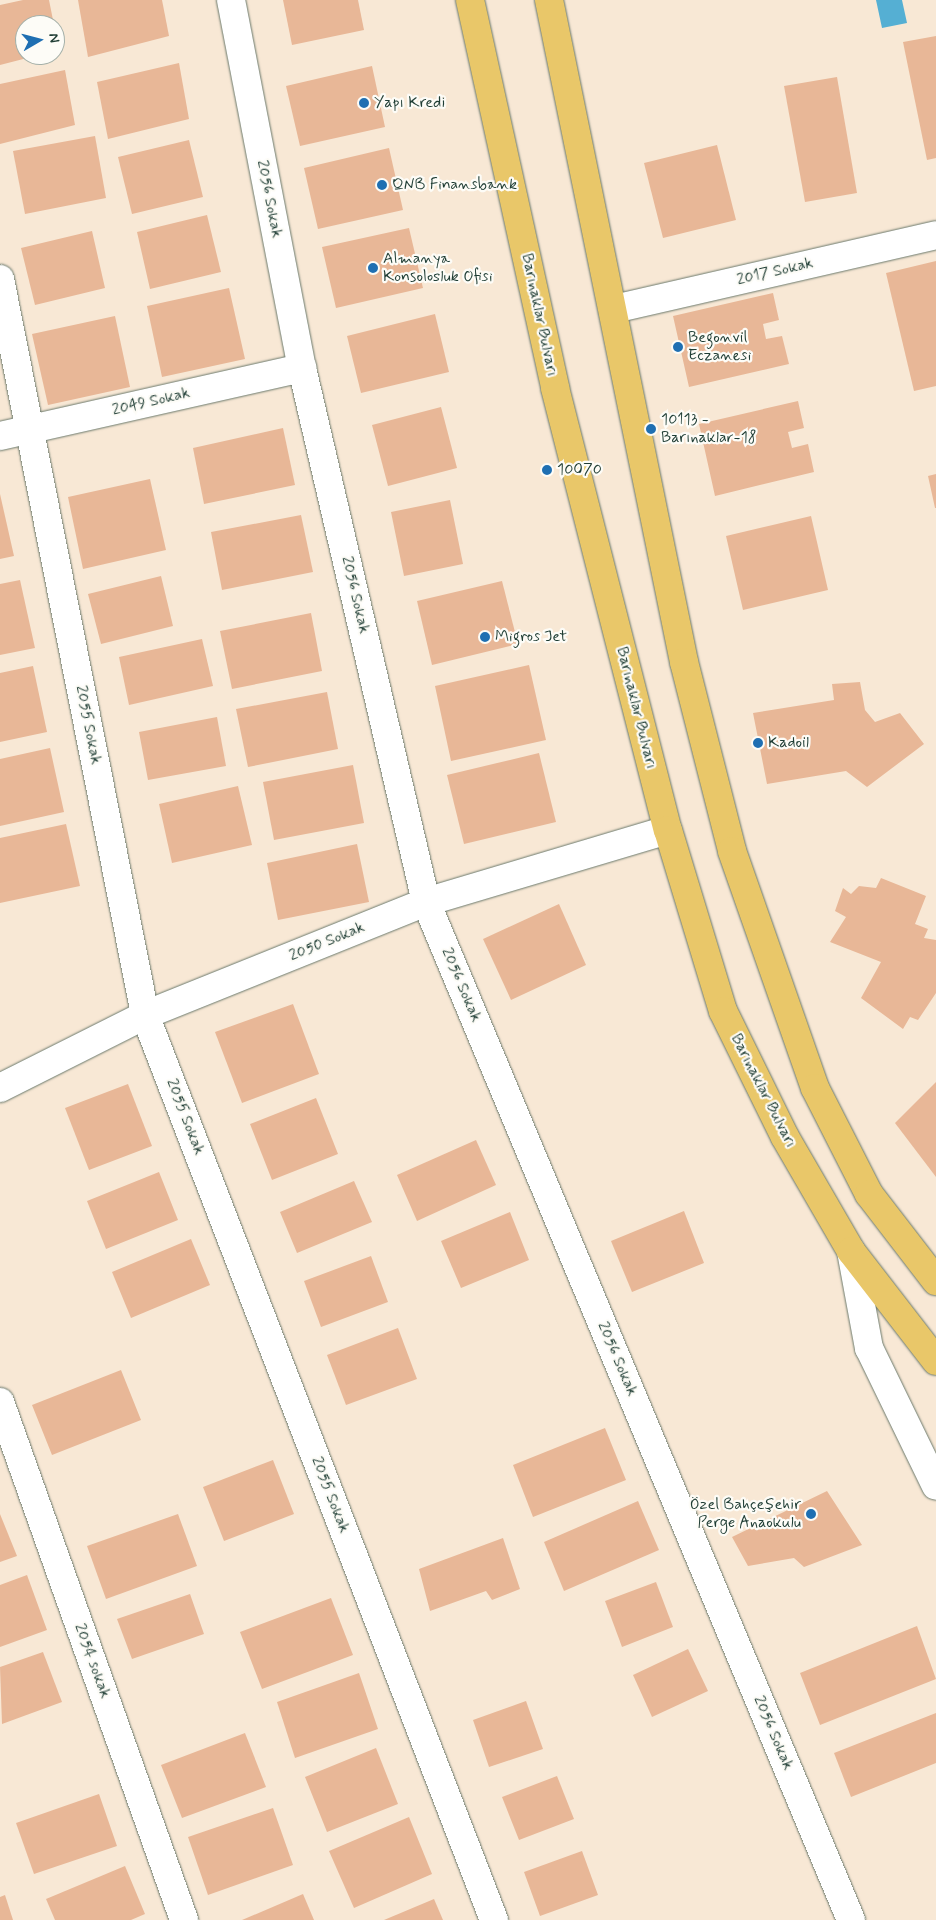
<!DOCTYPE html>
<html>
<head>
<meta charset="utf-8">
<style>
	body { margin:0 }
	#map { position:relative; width:936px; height:1920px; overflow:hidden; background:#f8e8d5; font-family:Mynerve,sans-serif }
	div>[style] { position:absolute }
	.water>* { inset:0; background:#55afd3 }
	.building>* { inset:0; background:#e8b797 }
	.roads { filter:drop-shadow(0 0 1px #6b796c) drop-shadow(0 0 1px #6b796c) }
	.minor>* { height:28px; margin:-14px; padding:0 14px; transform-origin:14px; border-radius:14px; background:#fff }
	.major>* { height:28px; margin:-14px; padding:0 14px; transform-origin:14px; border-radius:14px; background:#e9c769 }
	.dots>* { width:14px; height:14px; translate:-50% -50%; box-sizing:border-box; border:2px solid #fdfcf7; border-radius:50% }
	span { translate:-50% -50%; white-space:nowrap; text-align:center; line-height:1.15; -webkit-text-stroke:4.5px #fdfcf7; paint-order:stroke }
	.poi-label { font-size:16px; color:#1f3d34 }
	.left { translate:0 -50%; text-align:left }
	.right { translate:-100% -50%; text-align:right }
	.street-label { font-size:16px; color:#1f3d34 }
	.north { position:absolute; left:15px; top:15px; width:50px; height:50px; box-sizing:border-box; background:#fdfcf7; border:1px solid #a4b0a9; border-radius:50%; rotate:82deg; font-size:14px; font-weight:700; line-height:20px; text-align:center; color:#1f3d34 }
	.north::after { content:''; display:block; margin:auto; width:18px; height:22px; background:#1f6fb2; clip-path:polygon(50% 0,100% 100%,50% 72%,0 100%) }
</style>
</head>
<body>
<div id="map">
	<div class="water">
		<i style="clip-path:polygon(876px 0,902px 0,907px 23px,882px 28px)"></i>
	</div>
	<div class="building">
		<i style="clip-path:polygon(23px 0,49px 0,54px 25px,25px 25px,25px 55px,35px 56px,0 65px,0 5px)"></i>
		<i style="clip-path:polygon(78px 0,162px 0,169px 36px,88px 57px)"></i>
		<i style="clip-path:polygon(283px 0,358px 0,364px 30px,292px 45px)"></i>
		<i style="clip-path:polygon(936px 36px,936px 158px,927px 160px,903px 42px)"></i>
		<i style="clip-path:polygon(179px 63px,189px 119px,108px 139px,97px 82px)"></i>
		<i style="clip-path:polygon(372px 66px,385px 127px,300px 146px,286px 86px)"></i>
		<i style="clip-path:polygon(65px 70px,75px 125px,0 144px,0 84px)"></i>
		<i style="clip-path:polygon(837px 77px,857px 193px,805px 202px,784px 86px)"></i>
		<i style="clip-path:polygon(95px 136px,106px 198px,25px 214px,13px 151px)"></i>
		<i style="clip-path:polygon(189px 140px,203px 197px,132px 214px,118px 157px)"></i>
		<i style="clip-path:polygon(717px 145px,736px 220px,663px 238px,644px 163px)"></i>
		<i style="clip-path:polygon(389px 148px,403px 210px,318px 229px,304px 168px)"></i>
		<i style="clip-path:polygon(207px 215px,221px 272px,150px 289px,137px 232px)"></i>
		<i style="clip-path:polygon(409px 228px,423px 288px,336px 308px,322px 247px)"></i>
		<i style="clip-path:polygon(92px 231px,105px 288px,35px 305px,21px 248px)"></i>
		<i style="clip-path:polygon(936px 261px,936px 386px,914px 391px,886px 273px)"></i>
		<i style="clip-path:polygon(229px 288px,245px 359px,162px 377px,147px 306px)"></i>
		<i style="clip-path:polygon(773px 293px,779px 320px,763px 324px,766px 339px,782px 336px,789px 364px,689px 387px,673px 316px)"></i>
		<i style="clip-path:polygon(435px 314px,449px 372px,361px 393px,347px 336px)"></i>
		<i style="clip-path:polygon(115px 316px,130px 387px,48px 405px,32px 334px)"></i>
		<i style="clip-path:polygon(798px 401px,804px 428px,788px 432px,792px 448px,808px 444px,814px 472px,715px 496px,699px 424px)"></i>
		<i style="clip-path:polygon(441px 407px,457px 468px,388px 486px,372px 425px)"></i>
		<i style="clip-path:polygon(283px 428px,295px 485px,204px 504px,193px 448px)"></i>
		<i style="clip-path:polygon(936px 474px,936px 508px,935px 508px,928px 476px)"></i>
		<i style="clip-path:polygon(150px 479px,166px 550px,83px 569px,68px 497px)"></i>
		<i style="clip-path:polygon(0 494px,14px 556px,0 559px)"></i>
		<i style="clip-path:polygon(450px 500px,463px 564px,404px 576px,391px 512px)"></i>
		<i style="clip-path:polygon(301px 515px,313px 572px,222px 590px,211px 532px)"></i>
		<i style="clip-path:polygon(811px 516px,828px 590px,743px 610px,726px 536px)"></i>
		<i style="clip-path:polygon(161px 576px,173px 626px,101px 644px,88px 594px)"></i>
		<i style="clip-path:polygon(20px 580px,35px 648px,0 655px,0 584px)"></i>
		<i style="clip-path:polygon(502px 581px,518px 644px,432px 665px,417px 601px)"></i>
		<i style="clip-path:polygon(311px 613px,322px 671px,232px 689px,220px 631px)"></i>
		<i style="clip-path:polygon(202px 639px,213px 686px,129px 705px,119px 657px)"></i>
		<i style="clip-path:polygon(529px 665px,546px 740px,451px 761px,435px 686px)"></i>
		<i style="clip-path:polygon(33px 666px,47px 732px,0 742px,0 673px)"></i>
		<i style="clip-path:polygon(860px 682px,865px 710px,875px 722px,900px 713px,924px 744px,867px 787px,846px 771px,767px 784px,753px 713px,834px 700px,832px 684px)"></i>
		<i style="clip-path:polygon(327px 692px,338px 749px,248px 767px,236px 709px)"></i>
		<i style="clip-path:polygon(217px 717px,226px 766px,148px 780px,139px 732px)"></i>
		<i style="clip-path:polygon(50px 748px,64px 812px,0 826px,0 759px)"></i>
		<i style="clip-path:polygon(539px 753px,556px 822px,464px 844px,447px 775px)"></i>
		<i style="clip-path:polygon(353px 765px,364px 823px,274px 840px,263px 782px)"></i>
		<i style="clip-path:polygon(238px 786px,252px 845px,172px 863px,159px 804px)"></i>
		<i style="clip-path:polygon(66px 824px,80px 886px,0 903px,0 838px)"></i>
		<i style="clip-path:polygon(357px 844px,369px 902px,278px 920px,267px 863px)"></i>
		<i style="clip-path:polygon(881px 878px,926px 896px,915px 924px,928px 929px,924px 938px,936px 940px,936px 993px,918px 1020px,910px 1017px,903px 1029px,861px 998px,881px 962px,830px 942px,846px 917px,835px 911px,843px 888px,851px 894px,859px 886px,876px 888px)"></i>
		<i style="clip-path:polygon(559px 904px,586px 965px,511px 1000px,483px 939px)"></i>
		<i style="clip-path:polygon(293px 1004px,319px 1074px,242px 1103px,215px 1032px)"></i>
		<i style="clip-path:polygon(936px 1082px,936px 1177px,895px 1123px)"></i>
		<i style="clip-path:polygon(128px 1084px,152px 1146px,89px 1170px,65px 1108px)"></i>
		<i style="clip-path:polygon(316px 1098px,338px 1154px,272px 1180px,250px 1124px)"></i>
		<i style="clip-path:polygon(476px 1140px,496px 1185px,417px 1221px,397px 1175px)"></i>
		<i style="clip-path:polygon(159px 1172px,178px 1220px,106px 1249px,87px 1201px)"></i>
		<i style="clip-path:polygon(354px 1181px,372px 1222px,297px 1253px,280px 1212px)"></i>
		<i style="clip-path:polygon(684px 1211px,704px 1263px,632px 1292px,611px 1241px)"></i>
		<i style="clip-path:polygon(510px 1212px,529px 1260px,461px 1288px,441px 1241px)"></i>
		<i style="clip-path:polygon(191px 1239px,210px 1285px,131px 1318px,112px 1272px)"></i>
		<i style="clip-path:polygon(371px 1256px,388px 1302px,321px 1327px,304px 1281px)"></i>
		<i style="clip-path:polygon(398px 1328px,417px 1379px,346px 1405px,327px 1355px)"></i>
		<i style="clip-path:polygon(121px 1370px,141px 1420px,52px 1455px,32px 1405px)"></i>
		<i style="clip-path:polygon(605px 1428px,626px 1480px,533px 1517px,513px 1465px)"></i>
		<i style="clip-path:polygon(273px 1460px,294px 1514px,224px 1541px,203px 1487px)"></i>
		<i style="clip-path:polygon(827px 1491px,862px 1545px,804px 1567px,794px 1558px,748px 1566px,732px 1537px)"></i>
		<i style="clip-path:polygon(638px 1501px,659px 1550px,564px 1591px,544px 1542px)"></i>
		<i style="clip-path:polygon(0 1514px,17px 1556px,0 1562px)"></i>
		<i style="clip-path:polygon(178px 1514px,197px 1566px,106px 1599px,87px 1546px)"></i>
		<i style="clip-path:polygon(503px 1538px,520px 1589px,492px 1600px,486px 1591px,430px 1611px,419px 1569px)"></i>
		<i style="clip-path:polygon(27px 1575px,47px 1630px,0 1647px,0 1585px)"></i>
		<i style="clip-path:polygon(656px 1582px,673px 1627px,622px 1647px,605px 1601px)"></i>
		<i style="clip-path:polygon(190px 1594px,204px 1634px,132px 1659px,117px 1619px)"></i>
		<i style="clip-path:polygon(331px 1598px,353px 1655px,262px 1689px,240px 1632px)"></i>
		<i style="clip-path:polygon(917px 1626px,936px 1679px,820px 1725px,800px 1673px)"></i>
		<i style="clip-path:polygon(688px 1649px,708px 1691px,652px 1717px,633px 1675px)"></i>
		<i style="clip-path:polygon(43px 1652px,62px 1702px,2px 1724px,0 1667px)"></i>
		<i style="clip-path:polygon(359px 1673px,378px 1729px,295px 1758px,277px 1702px)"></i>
		<i style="clip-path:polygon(526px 1701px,543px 1749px,489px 1767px,473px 1720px)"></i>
		<i style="clip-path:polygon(936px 1713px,936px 1763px,851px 1797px,834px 1753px)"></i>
		<i style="clip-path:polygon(245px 1733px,266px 1787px,182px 1818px,161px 1765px)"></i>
		<i style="clip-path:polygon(376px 1748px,398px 1804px,327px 1832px,305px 1777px)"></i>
		<i style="clip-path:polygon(557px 1776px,574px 1819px,519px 1840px,502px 1797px)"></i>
		<i style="clip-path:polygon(99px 1794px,117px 1846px,34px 1874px,16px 1823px)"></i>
		<i style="clip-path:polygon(273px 1808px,293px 1865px,208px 1895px,188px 1837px)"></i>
		<i style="clip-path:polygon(409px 1817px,432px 1874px,354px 1908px,329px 1851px)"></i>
		<i style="clip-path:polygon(582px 1851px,598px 1895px,540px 1916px,524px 1872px)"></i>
		<i style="clip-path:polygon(125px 1866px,145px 1914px,131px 1920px,55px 1920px,46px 1899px)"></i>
		<i style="clip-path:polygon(303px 1894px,314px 1920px,242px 1920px)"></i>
		<i style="clip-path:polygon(5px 1895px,13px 1920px,0 1920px,0 1897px)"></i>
		<i style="clip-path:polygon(434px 1899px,443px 1920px,384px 1920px)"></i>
	</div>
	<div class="roads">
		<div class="minor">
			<i style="left:231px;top:0;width:375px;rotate:79.1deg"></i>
			<i style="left:302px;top:368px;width:548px;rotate:76.93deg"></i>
			<i style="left:426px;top:902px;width:1103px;rotate:67.34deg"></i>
			<i style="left:0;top:279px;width:750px;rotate:78.85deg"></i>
			<i style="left:145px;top:1015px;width:970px;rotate:68.91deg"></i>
			<i style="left:614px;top:309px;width:330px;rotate:-12.9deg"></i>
			<i style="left:0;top:436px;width:310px;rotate:-12.7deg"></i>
			<i style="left:0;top:1088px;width:162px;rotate:-26.7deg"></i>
			<i style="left:145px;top:1015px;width:303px;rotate:-21.9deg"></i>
			<i style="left:426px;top:902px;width:252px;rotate:-16.6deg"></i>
			<i style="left:851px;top:1251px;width:99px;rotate:79.5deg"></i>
			<i style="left:869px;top:1348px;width:153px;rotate:64.1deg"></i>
			<i style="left:0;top:1402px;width:550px;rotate:70.44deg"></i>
		</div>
		<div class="major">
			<i style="left:470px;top:0;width:397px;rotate:77.6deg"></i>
			<i style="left:555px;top:388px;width:456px;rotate:75.7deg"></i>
			<i style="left:668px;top:830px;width:189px;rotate:73.1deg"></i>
			<i style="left:723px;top:1011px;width:140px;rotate:63.8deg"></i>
			<i style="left:785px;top:1137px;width:132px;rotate:59.9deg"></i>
			<i style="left:851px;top:1251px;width:139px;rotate:52.3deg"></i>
			<i style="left:549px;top:0;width:676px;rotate:78.47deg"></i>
			<i style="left:684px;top:662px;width:195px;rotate:75.7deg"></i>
			<i style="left:732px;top:851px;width:251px;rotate:70.7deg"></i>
			<i style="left:815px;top:1088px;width:119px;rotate:63deg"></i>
			<i style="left:869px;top:1194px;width:110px;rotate:52.4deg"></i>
		</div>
	</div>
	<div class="dots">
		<i style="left:364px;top:103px;background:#1f6fb2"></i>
		<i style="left:382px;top:185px;background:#1f6fb2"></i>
		<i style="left:373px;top:268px;background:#1f6fb2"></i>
		<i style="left:678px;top:347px;background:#1f6fb2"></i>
		<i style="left:651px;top:429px;background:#1f6fb2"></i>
		<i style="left:547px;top:470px;background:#1f6fb2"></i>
		<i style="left:485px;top:637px;background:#1f6fb2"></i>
		<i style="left:758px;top:743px;background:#1f6fb2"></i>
		<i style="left:811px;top:1514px;background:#1f6fb2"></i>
	</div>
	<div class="poi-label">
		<span class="left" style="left:374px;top:103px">Yapı Kredi</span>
		<span class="left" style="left:392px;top:185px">QNB Finansbank</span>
		<span class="left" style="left:383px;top:268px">Almanya<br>Konsolosluk Ofisi</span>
		<span class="left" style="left:688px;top:347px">Begonvil<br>Eczanesi</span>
		<span class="left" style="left:661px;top:429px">10113 -<br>Barınaklar-18</span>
		<span class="left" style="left:557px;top:470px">10070</span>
		<span class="left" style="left:495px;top:637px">Migros Jet</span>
		<span class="left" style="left:768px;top:743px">Kadoil</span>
		<span class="right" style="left:801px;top:1514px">Özel Bahçeşehir<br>Perge Anaokulu</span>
	</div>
	<div class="street-label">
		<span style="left:269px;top:199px;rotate:79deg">2056 Sokak</span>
		<span style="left:775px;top:272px;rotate:-13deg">2017 Sokak</span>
		<span style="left:539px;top:315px;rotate:78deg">Barınaklar Bulvarı</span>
		<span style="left:151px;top:402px;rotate:-13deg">2049 Sokak</span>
		<span style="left:355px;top:595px;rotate:77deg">2056 Sokak</span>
		<span style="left:636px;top:708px;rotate:76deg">Barınaklar Bulvarı</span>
		<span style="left:88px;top:725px;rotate:79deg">2055 Sokak</span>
		<span style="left:327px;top:942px;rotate:-22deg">2050 Sokak</span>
		<span style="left:461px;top:985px;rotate:67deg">2056 Sokak</span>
		<span style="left:763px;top:1091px;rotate:63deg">Barınaklar Bulvarı</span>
		<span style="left:185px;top:1117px;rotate:69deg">2055 Sokak</span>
		<span style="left:617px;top:1359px;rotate:67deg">2056 Sokak</span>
		<span style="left:330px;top:1495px;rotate:69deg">2055 Sokak</span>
		<span style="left:92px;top:1661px;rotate:70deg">2054 sokak</span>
		<span style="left:773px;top:1733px;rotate:67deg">2056 Sokak</span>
	</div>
	<div class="north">N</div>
</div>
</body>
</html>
